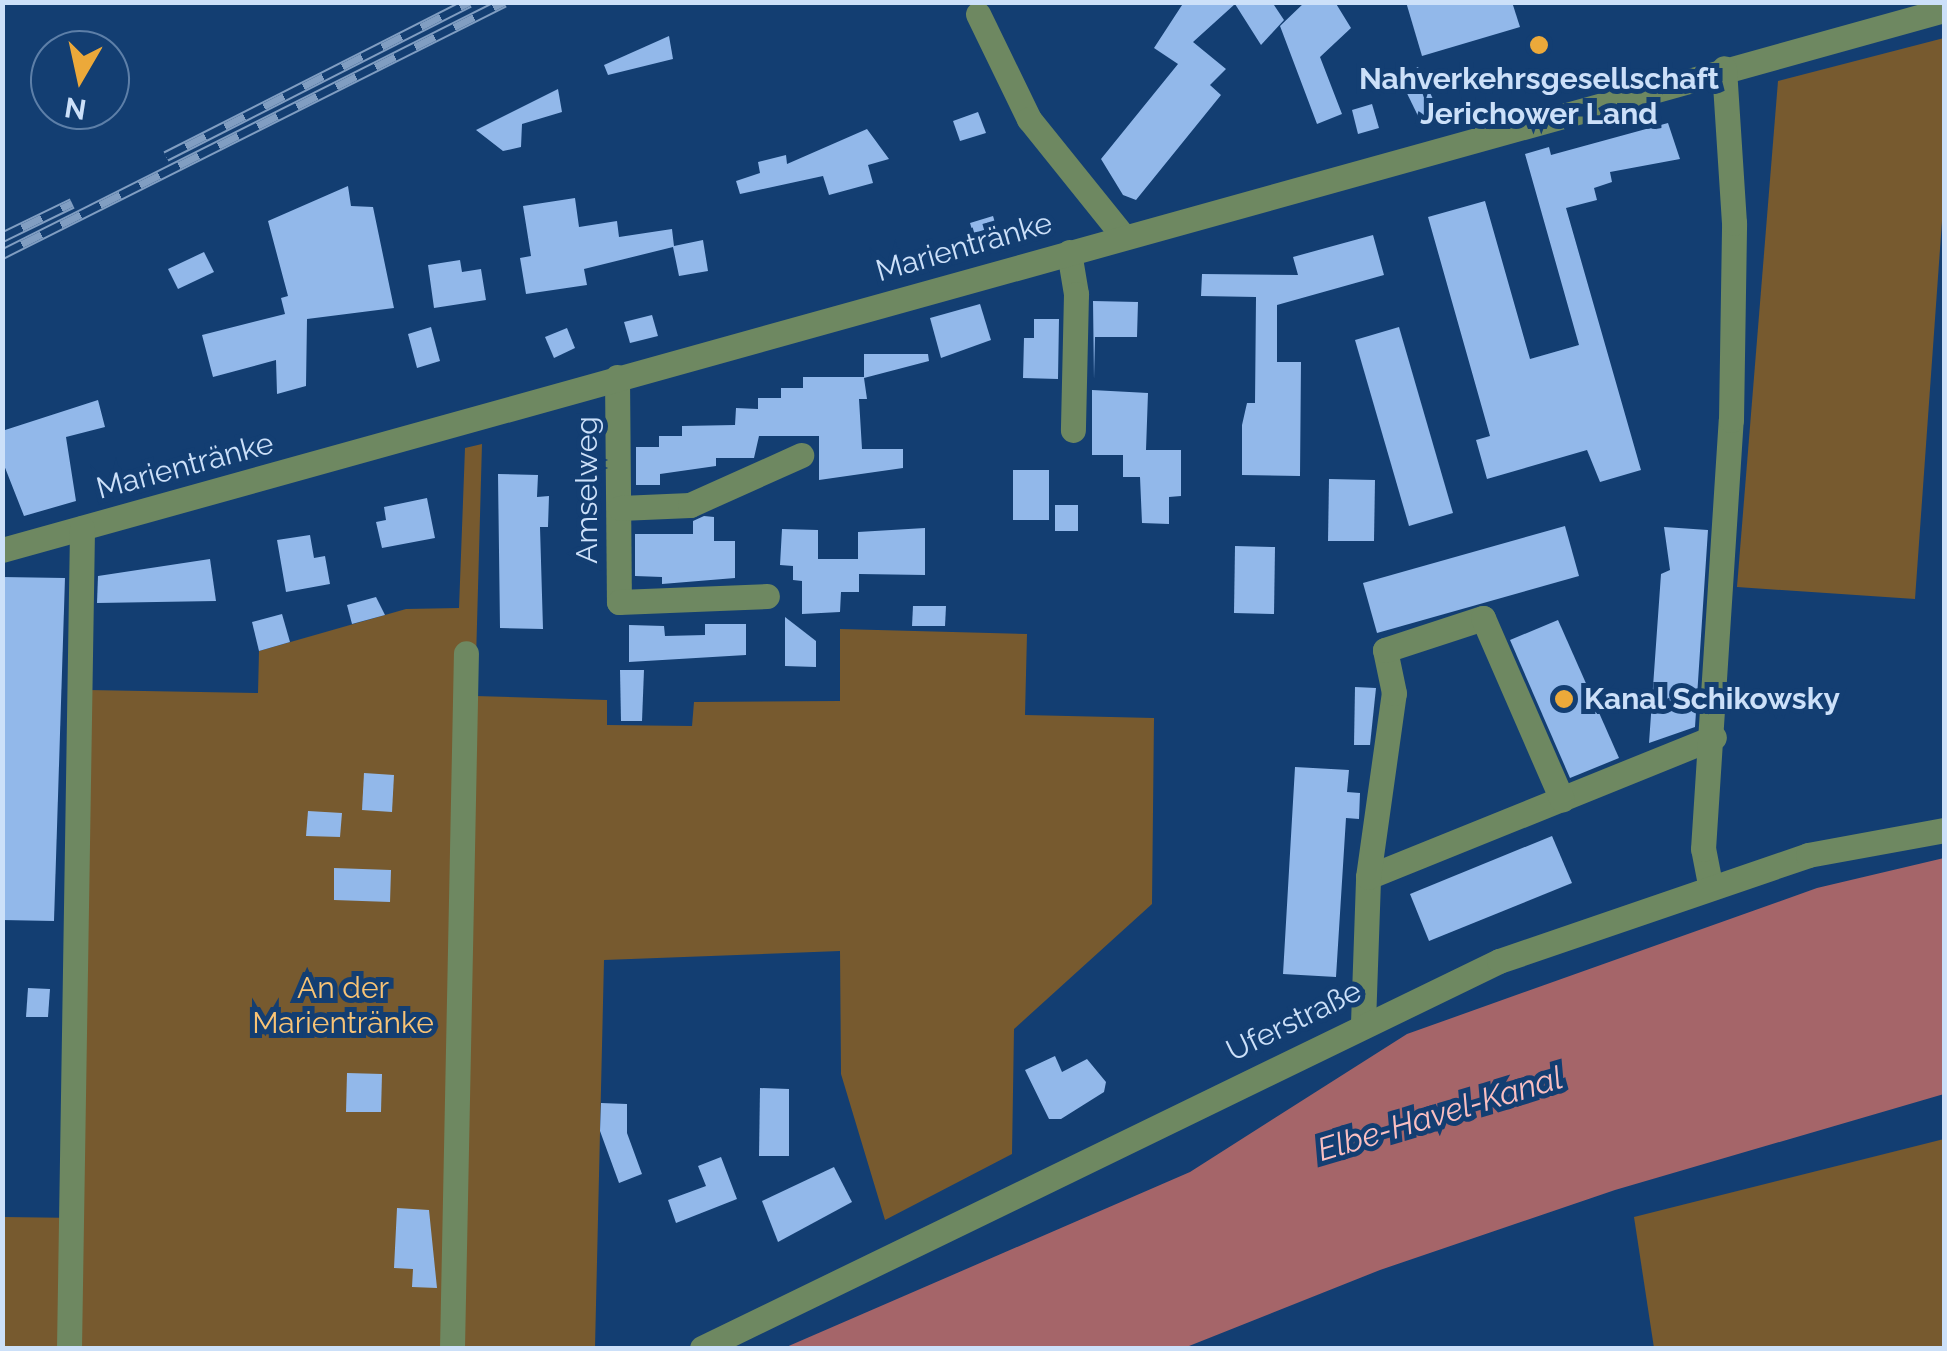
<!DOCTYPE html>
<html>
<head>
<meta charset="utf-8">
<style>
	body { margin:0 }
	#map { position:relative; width:1947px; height:1351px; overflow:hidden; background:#133e72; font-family:Raleway,sans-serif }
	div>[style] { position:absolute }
	.green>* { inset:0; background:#775a2f }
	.water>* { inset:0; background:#a56569 }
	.building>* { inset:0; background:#92b8ea }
	.minor>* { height:25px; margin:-12.5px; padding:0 12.5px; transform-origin:12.5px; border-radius:12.5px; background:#6e8861 }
	.rail>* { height:11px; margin-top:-5.5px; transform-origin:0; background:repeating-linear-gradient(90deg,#133e72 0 22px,#819ec2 0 44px); box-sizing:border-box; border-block:2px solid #819ec2 }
	.dots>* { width:28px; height:28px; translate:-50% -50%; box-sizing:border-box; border:5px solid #133e72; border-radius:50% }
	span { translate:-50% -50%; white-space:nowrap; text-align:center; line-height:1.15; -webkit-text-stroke:10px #133e72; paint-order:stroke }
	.poi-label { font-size:30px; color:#cce0f9; font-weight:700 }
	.left { translate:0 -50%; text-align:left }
	.street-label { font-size:30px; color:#cce0f9 }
	.park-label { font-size:30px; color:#f8c375 }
	.water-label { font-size:32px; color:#fabfc1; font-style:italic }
	.frame { position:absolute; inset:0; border:5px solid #cce0f9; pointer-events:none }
	.north { position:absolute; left:30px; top:30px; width:100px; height:100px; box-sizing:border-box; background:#133e72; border:2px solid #5d7fa8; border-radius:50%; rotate:189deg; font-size:28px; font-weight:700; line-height:40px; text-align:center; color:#cce0f9 }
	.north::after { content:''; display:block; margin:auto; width:35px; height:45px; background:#eca93a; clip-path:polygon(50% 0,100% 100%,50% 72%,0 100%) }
</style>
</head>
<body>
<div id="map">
	<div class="green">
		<i style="clip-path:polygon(1944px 38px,1944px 193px,1915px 599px,1737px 587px,1778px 81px)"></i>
		<i style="clip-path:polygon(482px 444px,475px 696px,607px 700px,607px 725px,692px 726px,694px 702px,840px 701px,840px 629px,1027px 634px,1025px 715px,1154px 718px,1152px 904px,1014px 1029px,1012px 1154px,885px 1220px,841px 1074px,840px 951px,604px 960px,595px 1348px,3px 1348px,3px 1217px,81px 1218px,88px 690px,258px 693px,259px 651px,406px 609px,459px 608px,465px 448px)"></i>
		<i style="clip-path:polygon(1944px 1139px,1944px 1348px,1654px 1348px,1634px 1217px)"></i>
	</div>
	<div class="water">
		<i style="clip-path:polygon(1944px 858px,1944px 1094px,1615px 1190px,1380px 1270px,1184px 1348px,784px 1348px,1190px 1172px,1407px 1034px,1817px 888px)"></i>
	</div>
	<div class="building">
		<i style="clip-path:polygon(1184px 2px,1272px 2px,1284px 20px,1261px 45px,1235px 4px,1193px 42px,1226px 69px,1210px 85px,1221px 95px,1136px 200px,1123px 195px,1101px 159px,1178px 64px,1154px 48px)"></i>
		<i style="clip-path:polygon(1305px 2px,1335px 2px,1351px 28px,1320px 57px,1342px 114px,1317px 124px,1280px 26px)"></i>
		<i style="clip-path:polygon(1406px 2px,1512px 2px,1520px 27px,1422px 56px)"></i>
		<i style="clip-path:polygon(669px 36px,673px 59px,608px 75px,604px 65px)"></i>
		<i style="clip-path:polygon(1418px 67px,1439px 112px,1420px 120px,1399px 77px)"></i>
		<i style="clip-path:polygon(558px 89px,562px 112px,522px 124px,521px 147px,503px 151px,476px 130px)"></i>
		<i style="clip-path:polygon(1372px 104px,1379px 128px,1358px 134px,1352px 110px)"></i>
		<i style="clip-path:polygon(978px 112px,986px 133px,960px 141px,953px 121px)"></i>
		<i style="clip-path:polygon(1668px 123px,1680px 159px,1610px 172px,1612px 182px,1594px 188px,1597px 200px,1566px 208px,1641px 470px,1600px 482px,1587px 450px,1487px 479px,1476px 440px,1490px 436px,1428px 217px,1485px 201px,1530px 359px,1579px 345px,1525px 154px,1549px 147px,1551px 155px)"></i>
		<i style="clip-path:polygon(867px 129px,889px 159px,868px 165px,873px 183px,829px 195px,823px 176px,740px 194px,736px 181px,760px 173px,758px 162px,786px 155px,787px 164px)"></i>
		<i style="clip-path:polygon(348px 186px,351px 206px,373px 207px,394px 308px,307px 319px,306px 386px,277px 394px,276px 360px,213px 377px,202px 335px,285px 314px,281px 298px,288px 296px,268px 221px)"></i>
		<i style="clip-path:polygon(575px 198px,579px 227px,617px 221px,619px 237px,672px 229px,674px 246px,703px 240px,708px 271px,679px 276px,673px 247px,584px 269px,587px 285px,526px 294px,520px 258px,531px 256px,523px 206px)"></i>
		<i style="clip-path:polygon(993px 216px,999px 236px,976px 243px,970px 223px)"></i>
		<i style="clip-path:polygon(1373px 235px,1384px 275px,1277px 305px,1277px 362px,1301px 362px,1300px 476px,1242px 475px,1242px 425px,1247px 403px,1255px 403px,1256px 297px,1201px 296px,1202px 274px,1298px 275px,1293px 257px)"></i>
		<i style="clip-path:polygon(204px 252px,214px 272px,178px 289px,168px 269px)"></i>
		<i style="clip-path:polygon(460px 260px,462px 272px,481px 269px,486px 300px,434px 308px,428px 265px)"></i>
		<i style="clip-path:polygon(1093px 301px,1138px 302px,1137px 337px,1095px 337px,1094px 380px)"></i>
		<i style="clip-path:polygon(980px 304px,991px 340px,941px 358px,930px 318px)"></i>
		<i style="clip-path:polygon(652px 315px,658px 336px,630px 343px,624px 322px)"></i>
		<i style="clip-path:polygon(1034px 319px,1059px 319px,1058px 379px,1023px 378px,1024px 338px,1034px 338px)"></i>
		<i style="clip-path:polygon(431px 327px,440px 361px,417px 368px,408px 334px)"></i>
		<i style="clip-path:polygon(1399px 327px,1453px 513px,1409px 526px,1355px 340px)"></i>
		<i style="clip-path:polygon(567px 328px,575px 348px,554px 358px,545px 337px)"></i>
		<i style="clip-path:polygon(864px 354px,928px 354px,929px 361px,864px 378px,867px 399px,859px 399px,862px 449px,903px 449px,903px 468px,819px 480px,819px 436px,759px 436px,754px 458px,716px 458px,716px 466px,660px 474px,660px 485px,636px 485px,636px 447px,659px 447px,659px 436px,682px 436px,682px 426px,735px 425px,736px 408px,758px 409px,758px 398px,781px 398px,781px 388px,803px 388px,803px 377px,864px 377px)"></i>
		<i style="clip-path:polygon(1092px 390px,1148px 393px,1146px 450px,1181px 450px,1181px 496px,1169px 497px,1169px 524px,1142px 523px,1140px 477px,1123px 477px,1123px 455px,1092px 455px)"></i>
		<i style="clip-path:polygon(98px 400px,105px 427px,66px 437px,76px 501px,24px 516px,2px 460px,2px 431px)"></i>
		<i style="clip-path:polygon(1013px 470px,1049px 470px,1049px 520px,1013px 520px)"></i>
		<i style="clip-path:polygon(498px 474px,538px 475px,537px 497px,549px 496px,548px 527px,540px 527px,543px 629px,500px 628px)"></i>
		<i style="clip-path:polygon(1329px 479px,1375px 480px,1374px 541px,1328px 541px)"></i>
		<i style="clip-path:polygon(427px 498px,435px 538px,382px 548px,376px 522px,386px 520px,384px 507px)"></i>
		<i style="clip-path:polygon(1055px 505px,1078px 505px,1078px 531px,1055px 531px)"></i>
		<i style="clip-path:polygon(704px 516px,714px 517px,714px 541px,735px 541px,735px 578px,662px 584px,662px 577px,635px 576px,635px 534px,693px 534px,693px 521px)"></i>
		<i style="clip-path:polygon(1565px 526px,1579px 576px,1377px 633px,1363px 583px)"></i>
		<i style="clip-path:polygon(1664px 527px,1708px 530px,1695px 727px,1649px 743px,1661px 574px,1670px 570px)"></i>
		<i style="clip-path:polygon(925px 528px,925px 575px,859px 574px,859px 592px,841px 592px,840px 612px,802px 614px,802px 581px,793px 580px,793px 566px,780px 565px,782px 529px,818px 530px,818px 559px,858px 559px,858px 532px)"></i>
		<i style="clip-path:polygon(310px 535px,314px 558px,325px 556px,330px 584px,286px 592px,277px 540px)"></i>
		<i style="clip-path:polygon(1235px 546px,1275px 547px,1274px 614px,1234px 613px)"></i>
		<i style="clip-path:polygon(210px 559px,216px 601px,97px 603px,98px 576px)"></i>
		<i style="clip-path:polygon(2px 577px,65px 578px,54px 921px,2px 920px)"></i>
		<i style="clip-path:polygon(376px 597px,385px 615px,352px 624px,347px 605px)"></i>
		<i style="clip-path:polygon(913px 606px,946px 606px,945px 626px,912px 626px)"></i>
		<i style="clip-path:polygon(282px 614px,290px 642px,259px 651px,252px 622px)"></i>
		<i style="clip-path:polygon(785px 617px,816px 641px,816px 667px,785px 666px)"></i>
		<i style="clip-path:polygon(1558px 620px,1619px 758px,1570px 778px,1510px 640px)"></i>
		<i style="clip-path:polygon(705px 624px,746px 624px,746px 655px,629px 662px,629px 625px,664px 626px,665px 636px,705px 635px)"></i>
		<i style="clip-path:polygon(620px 670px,644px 670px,642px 721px,621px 721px)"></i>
		<i style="clip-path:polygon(1355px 687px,1376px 688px,1370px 745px,1354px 745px)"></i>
		<i style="clip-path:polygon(1295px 767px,1349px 770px,1347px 792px,1360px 793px,1359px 819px,1346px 818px,1336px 977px,1283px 974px)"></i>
		<i style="clip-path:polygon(364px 773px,394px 775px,392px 812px,362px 810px)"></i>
		<i style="clip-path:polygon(308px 811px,342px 813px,340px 837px,306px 836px)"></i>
		<i style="clip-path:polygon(1552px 836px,1572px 883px,1429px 941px,1410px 894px)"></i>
		<i style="clip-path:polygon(334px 868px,391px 870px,390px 902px,334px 900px)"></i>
		<i style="clip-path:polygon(28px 988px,50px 989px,48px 1017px,26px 1017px)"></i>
		<i style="clip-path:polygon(1055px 1056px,1062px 1072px,1087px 1059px,1106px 1082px,1104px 1092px,1061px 1119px,1049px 1119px,1025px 1070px)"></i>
		<i style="clip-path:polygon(347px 1073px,382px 1074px,381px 1112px,346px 1112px)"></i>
		<i style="clip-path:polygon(760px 1088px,789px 1089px,789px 1156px,759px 1156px)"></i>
		<i style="clip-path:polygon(601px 1103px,627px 1104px,627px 1133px,642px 1174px,619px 1183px,600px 1131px)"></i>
		<i style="clip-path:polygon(721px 1157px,737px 1199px,676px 1223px,668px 1200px,706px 1186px,698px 1166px)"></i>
		<i style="clip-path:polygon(834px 1167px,852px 1202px,778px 1242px,762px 1201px)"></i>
		<i style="clip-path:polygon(397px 1208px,429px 1210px,437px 1288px,412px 1287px,413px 1269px,394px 1268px)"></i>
	</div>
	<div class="minor">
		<i style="left:978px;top:14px;width:117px;rotate:64.1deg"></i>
		<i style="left:1029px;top:119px;width:150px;rotate:51.2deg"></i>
		<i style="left:1069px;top:252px;width:43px;rotate:80.5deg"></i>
		<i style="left:1076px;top:294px;width:136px;rotate:91.3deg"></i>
		<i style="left:617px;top:377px;width:225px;rotate:89.5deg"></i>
		<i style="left:619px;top:602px;width:148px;rotate:-2.3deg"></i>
		<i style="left:620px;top:508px;width:70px;rotate:-2.5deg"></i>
		<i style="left:690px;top:505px;width:122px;rotate:-24.2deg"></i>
		<i style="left:2px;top:550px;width:2016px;rotate:-15.54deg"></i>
		<i style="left:1368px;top:877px;width:373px;rotate:-22deg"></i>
		<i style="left:1710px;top:884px;width:36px;rotate:-101deg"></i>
		<i style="left:1703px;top:849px;width:430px;rotate:-86.3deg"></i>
		<i style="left:1731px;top:420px;width:197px;rotate:-89.1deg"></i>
		<i style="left:1734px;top:223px;width:155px;rotate:-93.7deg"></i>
		<i style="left:1363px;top:1023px;width:146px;rotate:-88deg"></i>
		<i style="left:1368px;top:877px;width:186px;rotate:-82deg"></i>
		<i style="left:1394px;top:693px;width:44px;rotate:-101.8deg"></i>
		<i style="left:1385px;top:650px;width:103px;rotate:-18.1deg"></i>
		<i style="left:1483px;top:618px;width:198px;rotate:66.5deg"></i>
		<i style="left:69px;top:1348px;width:820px;rotate:-89.09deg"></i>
		<i style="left:452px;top:1348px;width:695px;rotate:-88.85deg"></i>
		<i style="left:702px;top:1348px;width:886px;rotate:-25.9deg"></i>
		<i style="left:1499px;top:961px;width:327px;rotate:-18.9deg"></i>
		<i style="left:1808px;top:855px;width:138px;rotate:-10.4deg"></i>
	</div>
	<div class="rail">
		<i style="left:166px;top:156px;width:340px;rotate:-26.9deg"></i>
		<i style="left:2px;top:237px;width:78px;rotate:-25.9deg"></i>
		<i style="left:2px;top:254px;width:562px;rotate:-26.66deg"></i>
	</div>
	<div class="dots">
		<i style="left:1539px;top:45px;background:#eca93a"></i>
		<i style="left:1564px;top:699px;background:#eca93a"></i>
	</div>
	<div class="poi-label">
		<span style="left:1539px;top:96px">Nahverkehrsgesellschaft<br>Jerichower Land</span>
		<span class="left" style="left:1584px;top:699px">Kanal Schikowsky</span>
	</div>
	<div class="street-label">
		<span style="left:964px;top:247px;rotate:-16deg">Marientränke</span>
		<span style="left:185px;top:466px;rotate:-15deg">Marientränke</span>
		<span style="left:587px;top:490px;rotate:-90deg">Amselweg</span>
		<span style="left:1294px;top:1021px;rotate:-26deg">Uferstraße</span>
	</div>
	<div class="park-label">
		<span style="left:343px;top:1005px">An der<br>Marientränke</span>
	</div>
	<div class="water-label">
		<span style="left:1440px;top:1114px;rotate:-17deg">Elbe-Havel-Kanal</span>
	</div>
	<div class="frame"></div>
	<div class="north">N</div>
</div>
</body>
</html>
